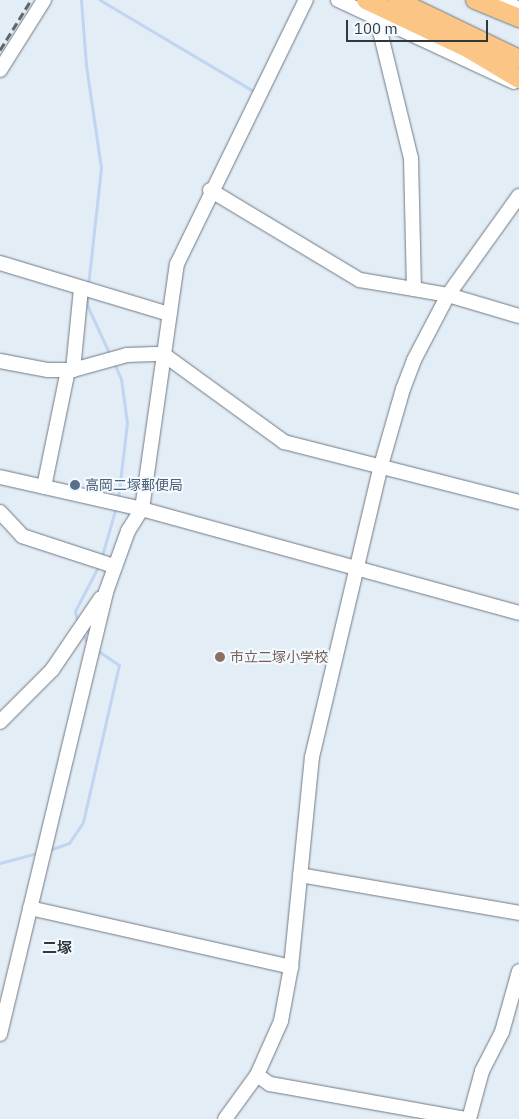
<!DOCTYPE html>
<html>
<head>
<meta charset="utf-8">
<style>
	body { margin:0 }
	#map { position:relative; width:519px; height:1119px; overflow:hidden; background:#e3edf6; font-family:"IBM Plex Sans","Noto Sans JP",sans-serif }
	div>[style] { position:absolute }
	.stream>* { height:3px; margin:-1.5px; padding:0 1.5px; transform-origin:1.5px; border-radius:1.5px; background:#c1d4f1 }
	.roads { filter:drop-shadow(0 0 1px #707980) drop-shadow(0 0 1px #707980) }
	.minor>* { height:14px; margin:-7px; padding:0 7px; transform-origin:7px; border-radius:7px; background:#fff }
	.major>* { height:18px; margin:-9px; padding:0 9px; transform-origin:9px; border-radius:9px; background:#fac585 }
	.rail>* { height:3px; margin-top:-1.5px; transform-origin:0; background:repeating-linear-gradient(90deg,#5f6569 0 8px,transparent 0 12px) }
	.dots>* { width:14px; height:14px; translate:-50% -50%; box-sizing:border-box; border:2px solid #f3faff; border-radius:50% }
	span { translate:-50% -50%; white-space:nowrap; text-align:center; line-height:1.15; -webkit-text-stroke:4px #f3faff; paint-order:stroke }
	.service-label { font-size:14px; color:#4e5e75 }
	.left { translate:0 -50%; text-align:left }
	.education-label { font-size:14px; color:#785e54 }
	.neighbourhood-label { font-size:15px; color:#33373a; font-weight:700 }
	.scale { position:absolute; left:346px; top:20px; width:142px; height:22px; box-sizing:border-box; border:2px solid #33373a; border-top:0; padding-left:6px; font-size:15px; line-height:18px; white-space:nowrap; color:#33373a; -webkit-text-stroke:4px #f3faff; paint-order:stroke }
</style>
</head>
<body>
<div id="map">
	<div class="stream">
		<i style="left:81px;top:0;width:65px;rotate:85.6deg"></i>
		<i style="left:86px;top:65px;width:104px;rotate:81.7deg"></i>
		<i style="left:101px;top:168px;width:118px;rotate:96.3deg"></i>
		<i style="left:100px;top:0;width:180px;rotate:30.7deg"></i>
		<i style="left:87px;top:296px;width:9px;rotate:90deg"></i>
		<i style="left:87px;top:305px;width:55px;rotate:65.3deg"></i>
		<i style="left:114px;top:363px;width:17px;rotate:66deg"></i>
		<i style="left:121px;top:379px;width:44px;rotate:82.2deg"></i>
		<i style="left:127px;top:423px;width:77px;rotate:96.8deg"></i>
		<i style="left:101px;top:559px;width:54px;rotate:-73.9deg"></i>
		<i style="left:78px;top:625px;width:14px;rotate:-102deg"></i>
		<i style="left:75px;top:611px;width:52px;rotate:-62.4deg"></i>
		<i style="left:82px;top:633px;width:13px;rotate:61deg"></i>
		<i style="left:49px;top:850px;width:21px;rotate:-19deg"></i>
		<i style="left:69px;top:843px;width:25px;rotate:-56deg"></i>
		<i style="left:83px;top:822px;width:161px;rotate:-77.1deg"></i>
		<i style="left:119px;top:665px;width:29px;rotate:-146deg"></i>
		<i style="left:0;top:863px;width:39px;rotate:-15deg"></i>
	</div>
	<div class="roads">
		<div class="minor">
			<i style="left:338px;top:0;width:194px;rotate:25deg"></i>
			<i style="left:500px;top:0;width:21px;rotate:25deg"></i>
			<i style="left:377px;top:19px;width:143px;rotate:76.3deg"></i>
			<i style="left:411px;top:158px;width:131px;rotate:88.7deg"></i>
			<i style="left:414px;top:289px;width:35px;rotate:10deg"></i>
			<i style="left:448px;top:295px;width:74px;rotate:16.5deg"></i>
			<i style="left:0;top:70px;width:83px;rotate:-57.8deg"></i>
			<i style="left:210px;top:190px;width:175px;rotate:31deg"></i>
			<i style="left:360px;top:280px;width:55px;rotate:9.5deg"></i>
			<i style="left:0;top:263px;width:177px;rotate:16.8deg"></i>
			<i style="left:0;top:361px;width:49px;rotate:10.6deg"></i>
			<i style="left:48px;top:370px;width:25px"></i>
			<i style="left:73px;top:370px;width:56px;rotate:-15.5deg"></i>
			<i style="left:127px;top:355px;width:36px;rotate:-2deg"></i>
			<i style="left:163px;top:354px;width:150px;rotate:36deg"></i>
			<i style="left:284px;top:442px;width:243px;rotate:14.3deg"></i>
			<i style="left:73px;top:370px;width:82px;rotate:-84.4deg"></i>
			<i style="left:0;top:477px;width:146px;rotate:12.7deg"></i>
			<i style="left:142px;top:509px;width:391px;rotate:15.4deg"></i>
			<i style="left:44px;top:487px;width:119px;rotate:-78.4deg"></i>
			<i style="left:0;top:512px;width:33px;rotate:47deg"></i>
			<i style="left:22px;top:536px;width:97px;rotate:18.1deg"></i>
			<i style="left:0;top:722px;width:74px;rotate:-45deg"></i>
			<i style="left:52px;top:670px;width:87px;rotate:-55.8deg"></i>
			<i style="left:300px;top:875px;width:222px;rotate:9.8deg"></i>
			<i style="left:30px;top:908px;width:268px;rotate:12.7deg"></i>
			<i style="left:0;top:1034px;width:455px;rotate:-76.5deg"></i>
			<i style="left:106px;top:592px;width:65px;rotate:-70.2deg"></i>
			<i style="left:128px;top:531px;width:26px;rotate:-58deg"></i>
			<i style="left:142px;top:509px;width:247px;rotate:-81.9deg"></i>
			<i style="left:177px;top:264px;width:294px;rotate:-64deg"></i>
			<i style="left:257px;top:1075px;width:16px;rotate:35deg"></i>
			<i style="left:270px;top:1084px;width:200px;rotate:10.1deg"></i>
			<i style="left:225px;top:1119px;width:54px;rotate:-54deg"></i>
			<i style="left:257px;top:1075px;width:59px;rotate:-66deg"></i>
			<i style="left:281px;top:1021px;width:55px;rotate:-79.5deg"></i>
			<i style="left:291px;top:967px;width:211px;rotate:-84.3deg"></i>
			<i style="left:312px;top:757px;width:296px;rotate:-76.7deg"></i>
			<i style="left:380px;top:469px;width:83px;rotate:-74deg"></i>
			<i style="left:403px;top:389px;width:31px;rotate:-69deg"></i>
			<i style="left:414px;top:360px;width:73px;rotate:-62.4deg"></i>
			<i style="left:448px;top:295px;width:122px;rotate:-54.4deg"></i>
			<i style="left:469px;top:1119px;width:50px;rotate:-74.8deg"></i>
			<i style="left:482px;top:1071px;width:44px;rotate:-62.9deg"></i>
			<i style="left:502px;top:1032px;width:63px;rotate:-74.4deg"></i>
		</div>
		<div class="major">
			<i style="left:366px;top:0;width:114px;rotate:25.4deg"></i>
			<i style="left:469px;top:49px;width:58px;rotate:31deg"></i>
			<i style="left:397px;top:0;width:136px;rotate:25.8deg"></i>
			<i style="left:475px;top:0;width:48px;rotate:22.2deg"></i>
		</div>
	</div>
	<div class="rail">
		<i style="left:0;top:50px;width:59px;rotate:-58.2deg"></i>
	</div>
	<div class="dots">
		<i style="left:75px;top:485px;background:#5c6f8a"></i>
		<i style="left:220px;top:657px;background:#8d6e63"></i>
	</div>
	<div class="service-label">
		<span class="left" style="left:85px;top:485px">高岡二塚郵便局</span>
	</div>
	<div class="education-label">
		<span class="left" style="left:230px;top:657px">市立二塚小学校</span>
	</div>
	<div class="neighbourhood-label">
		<span style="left:57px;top:948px">二塚</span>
	</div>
	<div class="scale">100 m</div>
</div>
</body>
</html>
